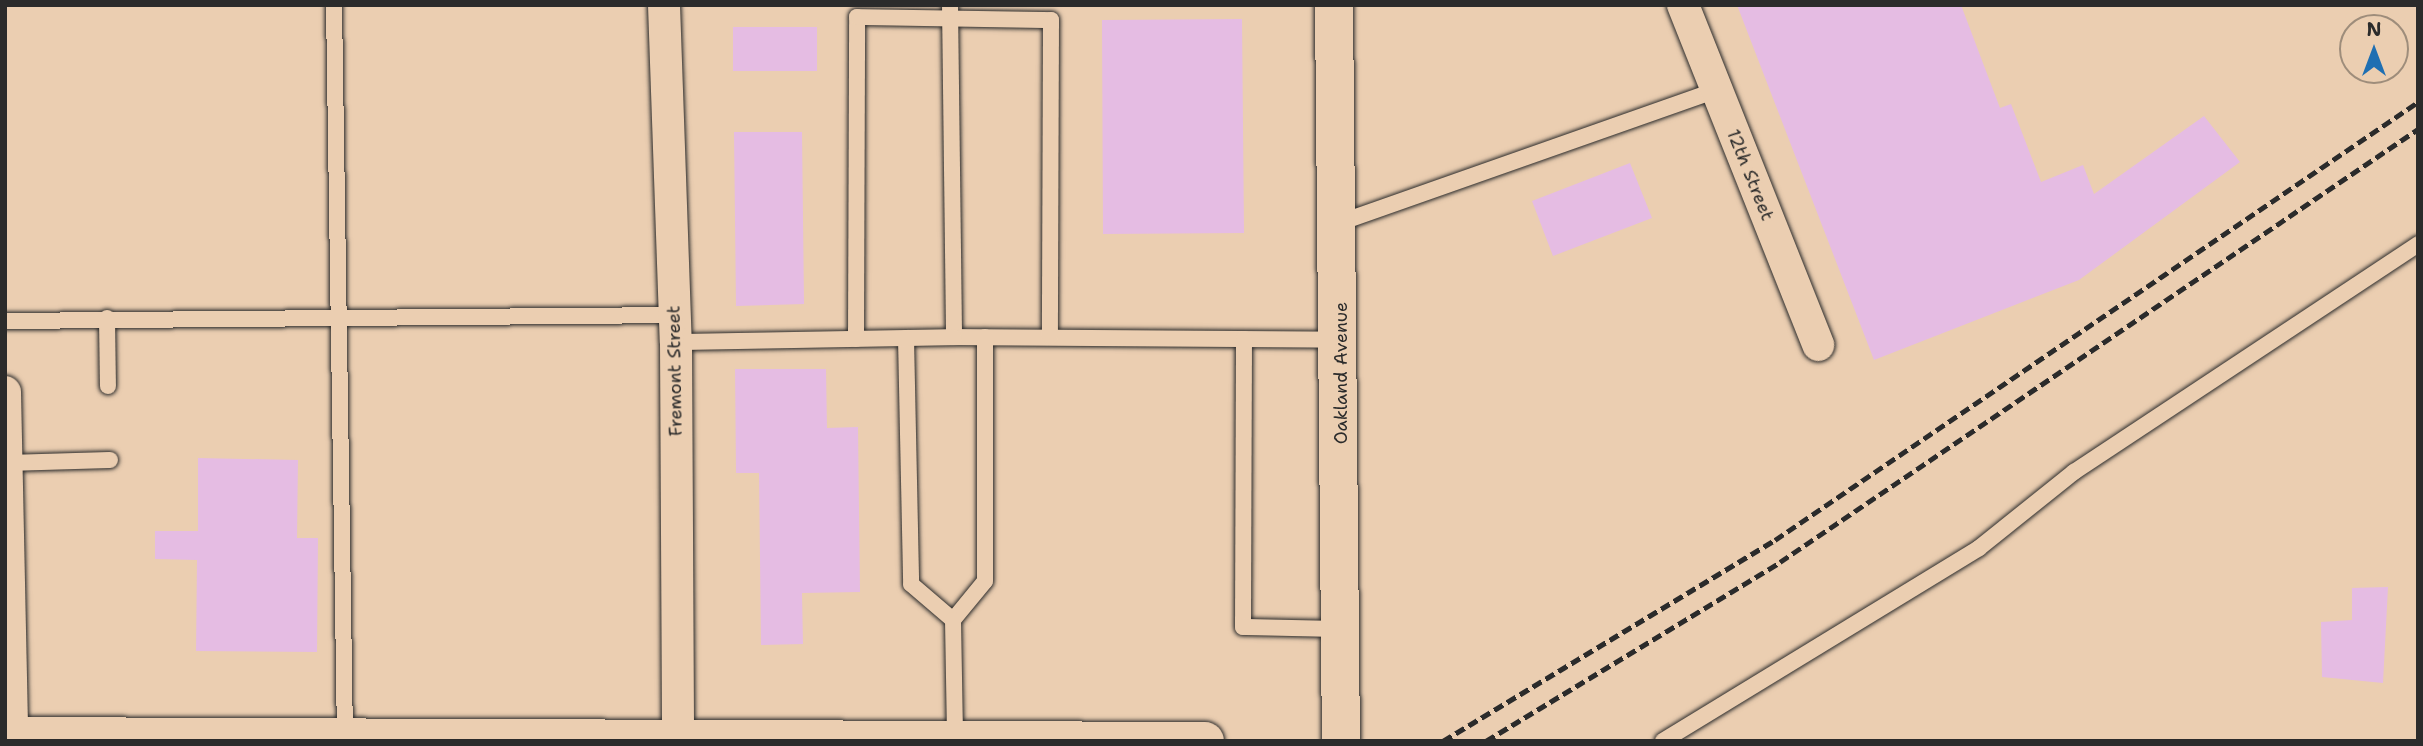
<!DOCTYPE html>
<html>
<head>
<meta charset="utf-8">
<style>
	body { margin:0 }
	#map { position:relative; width:2423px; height:746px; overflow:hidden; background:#ebceb1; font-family:"Shantell Sans",sans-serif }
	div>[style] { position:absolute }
	.building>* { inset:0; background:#e5bce3 }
	.roads { filter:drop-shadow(0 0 2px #2b2b2b) drop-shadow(0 0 2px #2b2b2b) }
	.lane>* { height:16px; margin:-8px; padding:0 8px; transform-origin:8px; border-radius:8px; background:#ebceb1 }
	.street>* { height:32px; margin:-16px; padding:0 16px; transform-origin:16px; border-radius:16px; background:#ebceb1 }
	.secondary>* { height:38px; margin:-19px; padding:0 19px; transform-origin:19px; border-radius:19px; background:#ebceb1 }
	.rail>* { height:5px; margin-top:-2.5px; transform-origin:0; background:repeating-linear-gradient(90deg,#2b2b2b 0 10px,transparent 0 15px) }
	span { translate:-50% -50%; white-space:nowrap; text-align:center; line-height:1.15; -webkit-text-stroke:5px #ebceb1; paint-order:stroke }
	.street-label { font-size:18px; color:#2b2b2b }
	.frame { position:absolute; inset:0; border:7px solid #2b2b2b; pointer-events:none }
	.north { position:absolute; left:2339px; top:14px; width:70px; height:70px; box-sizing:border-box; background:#ebceb1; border:2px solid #9e8d7b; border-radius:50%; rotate:0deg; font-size:19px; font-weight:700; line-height:28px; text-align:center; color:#2b2b2b }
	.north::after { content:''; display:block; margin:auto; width:24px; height:32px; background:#1f6fb2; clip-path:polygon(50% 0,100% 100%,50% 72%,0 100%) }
</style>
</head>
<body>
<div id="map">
	<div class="building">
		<i style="clip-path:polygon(1737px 5px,1961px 5px,2000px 108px,2011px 104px,2041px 182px,2083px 165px,2094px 194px,2204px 116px,2240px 162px,2079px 280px,1874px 360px)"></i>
		<i style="clip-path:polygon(1242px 19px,1244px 233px,1103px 234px,1102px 20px)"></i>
		<i style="clip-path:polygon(733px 27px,817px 27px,817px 71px,733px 71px)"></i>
		<i style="clip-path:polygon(734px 132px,802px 132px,804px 304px,736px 306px)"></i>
		<i style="clip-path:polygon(1630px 163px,1652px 218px,1553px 256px,1532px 201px)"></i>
		<i style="clip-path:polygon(735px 369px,826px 369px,827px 428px,858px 427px,860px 592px,802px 593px,803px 644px,761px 645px,759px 473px,736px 473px)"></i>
		<i style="clip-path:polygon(198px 458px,298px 460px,297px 538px,318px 538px,317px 652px,196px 651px,197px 560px,155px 559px,155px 531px,198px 531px)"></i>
		<i style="clip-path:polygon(2388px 587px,2383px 683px,2322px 677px,2321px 622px,2352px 620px,2352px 588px)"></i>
	</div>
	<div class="roads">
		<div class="lane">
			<i style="left:334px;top:5px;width:731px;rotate:89.14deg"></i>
			<i style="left:950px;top:5px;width:332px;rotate:89.3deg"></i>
			<i style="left:954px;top:337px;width:386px;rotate:0.4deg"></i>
			<i style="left:1339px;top:223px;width:401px;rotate:-19.4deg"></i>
			<i style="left:107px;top:318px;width:68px;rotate:89.2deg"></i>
			<i style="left:5px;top:321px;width:670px;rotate:-0.51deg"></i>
			<i style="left:906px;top:338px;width:246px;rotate:88.8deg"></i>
			<i style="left:911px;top:584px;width:55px;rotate:40.6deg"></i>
			<i style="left:953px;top:620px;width:50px;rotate:-50.6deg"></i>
			<i style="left:985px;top:581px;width:244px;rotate:-90deg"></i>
			<i style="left:856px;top:339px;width:322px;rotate:-89.8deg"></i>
			<i style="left:857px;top:17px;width:194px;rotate:0.9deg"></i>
			<i style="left:1051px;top:20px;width:316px;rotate:90.2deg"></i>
			<i style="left:1244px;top:339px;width:288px;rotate:90.2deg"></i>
			<i style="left:1243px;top:627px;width:98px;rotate:1.2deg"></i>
			<i style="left:676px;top:342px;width:278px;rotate:-1deg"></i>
			<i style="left:7px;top:463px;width:103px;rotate:-1.7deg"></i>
			<i style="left:953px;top:620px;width:120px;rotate:89deg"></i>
			<i style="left:1663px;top:741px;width:370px;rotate:-31.4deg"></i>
			<i style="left:1979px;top:548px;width:122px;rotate:-38.7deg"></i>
			<i style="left:2074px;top:472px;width:413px;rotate:-33.5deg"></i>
		</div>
		<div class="street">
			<i style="left:664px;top:5px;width:337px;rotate:88deg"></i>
			<i style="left:676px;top:342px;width:396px;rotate:89.7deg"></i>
			<i style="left:1683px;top:5px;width:366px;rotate:68.3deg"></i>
			<i style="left:5px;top:392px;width:344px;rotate:88.8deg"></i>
		</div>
		<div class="secondary">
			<i style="left:1334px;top:5px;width:736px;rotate:89.46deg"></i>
			<i style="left:5px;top:736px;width:1200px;rotate:0.24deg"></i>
		</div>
	</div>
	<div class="rail">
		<i style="left:1443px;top:741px;width:388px;rotate:-31.2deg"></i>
		<i style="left:1775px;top:540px;width:778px;rotate:-34.26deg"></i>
		<i style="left:1486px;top:741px;width:344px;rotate:-31.3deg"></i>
		<i style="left:1780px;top:562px;width:771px;rotate:-34.16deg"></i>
	</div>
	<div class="street-label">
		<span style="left:1750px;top:175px;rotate:68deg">12th Street</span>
		<span style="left:675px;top:371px;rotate:-91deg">Fremont Street</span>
		<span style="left:1341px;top:373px;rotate:-90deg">Oakland Avenue</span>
	</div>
	<div class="frame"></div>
	<div class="north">N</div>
</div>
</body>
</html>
